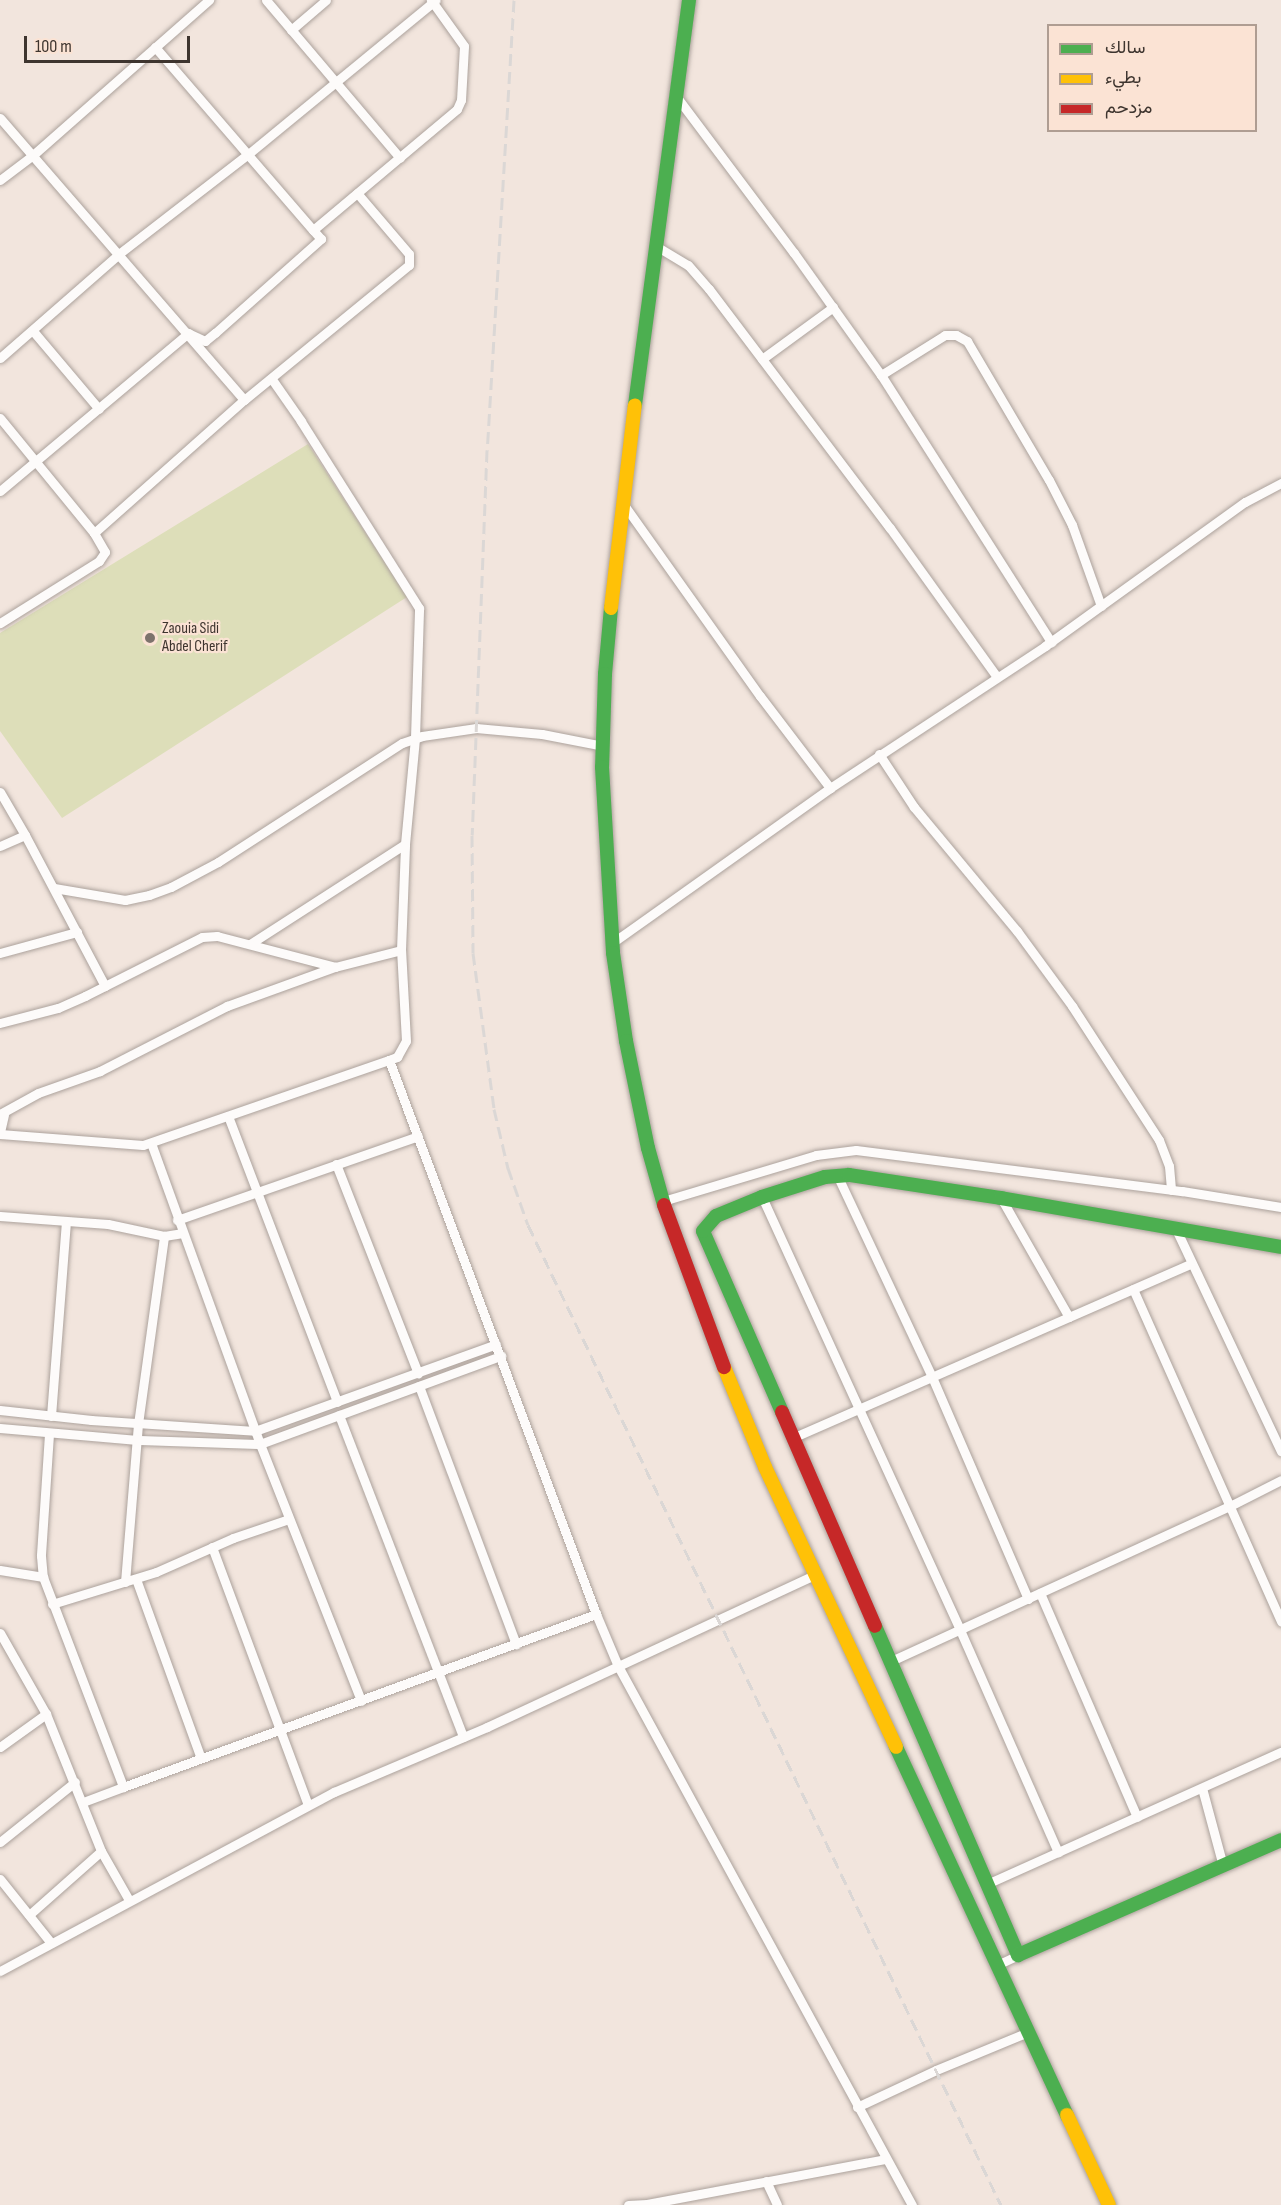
<!DOCTYPE html>
<html>
<head>
<meta charset="utf-8">
<style>
	body { margin:0 }
	#map { position:relative; width:1281px; height:2205px; overflow:hidden; background:#f2e5dd; font-family:"Sofia Sans Condensed",Vazirmatn,sans-serif }
	div>[style] { position:absolute }
	.green>* { inset:0; background:#dddeb9 }
	.roads { filter:drop-shadow(0 0 2px #aca29c) drop-shadow(0 0 2px #aca29c) }
	.street>* { height:9px; margin:-4.5px; padding:0 4.5px; transform-origin:4.5px; border-radius:4.5px; background:#fdfbfa }
	.fast>* { height:14px; margin:-7px; padding:0 7px; transform-origin:7px; border-radius:7px; background:#4caf50 }
	.slow>* { height:14px; margin:-7px; padding:0 7px; transform-origin:7px; border-radius:7px; background:#ffc107 }
	.jam>* { height:14px; margin:-7px; padding:0 7px; transform-origin:7px; border-radius:7px; background:#c62828 }
	.rail>* { height:3px; margin-top:-1.5px; transform-origin:0; background:repeating-linear-gradient(90deg,#dbd7d5 0 12px,transparent 0 18px) }
	.dots>* { width:16px; height:16px; translate:-50% -50%; box-sizing:border-box; border:3px solid #fbe3d4; border-radius:50% }
	span { translate:-50% -50%; white-space:nowrap; text-align:center; line-height:1.15; -webkit-text-stroke:4.5px #fbe3d4; paint-order:stroke }
	.poi-label { font-size:16px; color:#3e352f }
	.left { translate:0 -50%; text-align:left }
	.legend { position:absolute; left:1047px; top:24px; width:210px; height:108px; box-sizing:border-box; background:#fbe3d4; border:2px solid #af9d92; margin:0; padding:8px 10px; list-style:none; font-size:18px; color:#3e352f }
	.legend li { display:flex; align-items:center; gap:12px; height:30px }
	.legend b { width:30px; border:2px solid #af9d92 }
	.scale { position:absolute; left:24px; top:36px; width:166px; height:27px; box-sizing:border-box; border:3px solid #3e352f; border-top:0; padding-left:8px; font-size:18px; line-height:21px; white-space:nowrap; color:#3e352f; -webkit-text-stroke:4px #fbe3d4; paint-order:stroke }
</style>
</head>
<body>
<div id="map">
	<div class="green">
		<i style="clip-path:polygon(308px 444px,407px 597px,62px 818px,0 731px,0 633px)"></i>
	</div>
	<div class="roads">
		<div class="street">
			<i style="left:266px;top:0;width:207px;rotate:49.7deg"></i>
			<i style="left:291px;top:30px;width:46px;rotate:-40.6deg"></i>
			<i style="left:155px;top:47px;width:242px;rotate:49.2deg"></i>
			<i style="left:676px;top:96px;width:196px;rotate:53.1deg"></i>
			<i style="left:794px;top:253px;width:150px;rotate:54.5deg"></i>
			<i style="left:881px;top:375px;width:317px;rotate:57.5deg"></i>
			<i style="left:0;top:118px;width:373px;rotate:49.1deg"></i>
			<i style="left:0;top:180px;width:41px;rotate:-37.1deg"></i>
			<i style="left:33px;top:155px;width:235px;rotate:-41.4deg"></i>
			<i style="left:656px;top:246px;width:37px;rotate:31deg"></i>
			<i style="left:688px;top:265px;width:32px;rotate:49deg"></i>
			<i style="left:709px;top:289px;width:300px;rotate:52.9deg"></i>
			<i style="left:890px;top:528px;width:183px;rotate:54.3deg"></i>
			<i style="left:33px;top:331px;width:102px;rotate:49.8deg"></i>
			<i style="left:0;top:358px;width:159px;rotate:-41.2deg"></i>
			<i style="left:120px;top:253px;width:160px;rotate:-37.7deg"></i>
			<i style="left:247px;top:155px;width:244px;rotate:-39.4deg"></i>
			<i style="left:762px;top:359px;width:88px;rotate:-36.2deg"></i>
			<i style="left:881px;top:375px;width:75px;rotate:-32deg"></i>
			<i style="left:945px;top:335px;width:11px"></i>
			<i style="left:956px;top:335px;width:13px;rotate:29deg"></i>
			<i style="left:967px;top:341px;width:161px;rotate:59.5deg"></i>
			<i style="left:1049px;top:480px;width:51px;rotate:62.9deg"></i>
			<i style="left:1072px;top:525px;width:86px;rotate:70.3deg"></i>
			<i style="left:0;top:418px;width:149px;rotate:50.7deg"></i>
			<i style="left:94px;top:533px;width:22px;rotate:60deg"></i>
			<i style="left:105px;top:552px;width:11px;rotate:124deg"></i>
			<i style="left:99px;top:561px;width:117px;rotate:147.9deg"></i>
			<i style="left:0;top:491px;width:246px;rotate:-40deg"></i>
			<i style="left:188px;top:333px;width:19px;rotate:25deg"></i>
			<i style="left:205px;top:341px;width:13px;rotate:-39deg"></i>
			<i style="left:215px;top:333px;width:142px;rotate:-41.6deg"></i>
			<i style="left:321px;top:239px;width:12px;rotate:-132deg"></i>
			<i style="left:313px;top:230px;width:188px;rotate:-40deg"></i>
			<i style="left:457px;top:109px;width:10px;rotate:-66deg"></i>
			<i style="left:461px;top:100px;width:54px;rotate:-86.8deg"></i>
			<i style="left:464px;top:46px;width:57px;rotate:-125.7deg"></i>
			<i style="left:622px;top:502px;width:238px;rotate:54.6deg"></i>
			<i style="left:760px;top:696px;width:116px;rotate:52.7deg"></i>
			<i style="left:94px;top:533px;width:200px;rotate:-41.6deg"></i>
			<i style="left:244px;top:400px;width:213px;rotate:-39.3deg"></i>
			<i style="left:409px;top:265px;width:11px;rotate:-90deg"></i>
			<i style="left:409px;top:254px;width:80px;rotate:-130.4deg"></i>
			<i style="left:879px;top:754px;width:64px;rotate:56.6deg"></i>
			<i style="left:914px;top:807px;width:161px;rotate:50.3deg"></i>
			<i style="left:1017px;top:931px;width:93px;rotate:53.7deg"></i>
			<i style="left:1072px;top:1006px;width:160px;rotate:57deg"></i>
			<i style="left:1159px;top:1140px;width:28px;rotate:69deg"></i>
			<i style="left:1169px;top:1166px;width:24px;rotate:85deg"></i>
			<i style="left:0;top:792px;width:50px;rotate:59.8deg"></i>
			<i style="left:0;top:846px;width:27px;rotate:-24deg"></i>
			<i style="left:25px;top:835px;width:171px;rotate:62.1deg"></i>
			<i style="left:54px;top:888px;width:72px;rotate:9.6deg"></i>
			<i style="left:125px;top:900px;width:25px;rotate:-12deg"></i>
			<i style="left:149px;top:895px;width:23px;rotate:-20deg"></i>
			<i style="left:171px;top:887px;width:53px;rotate:-28deg"></i>
			<i style="left:218px;top:862px;width:219px;rotate:-32.9deg"></i>
			<i style="left:402px;top:743px;width:21px;rotate:-19deg"></i>
			<i style="left:422px;top:736px;width:55px;rotate:-8.4deg"></i>
			<i style="left:476px;top:728px;width:66px;rotate:5.2deg"></i>
			<i style="left:542px;top:734px;width:62px;rotate:11.1deg"></i>
			<i style="left:612px;top:943px;width:267px;rotate:-35.4deg"></i>
			<i style="left:830px;top:788px;width:258px;rotate:-33.4deg"></i>
			<i style="left:1045px;top:646px;width:246px;rotate:-35.8deg"></i>
			<i style="left:1245px;top:502px;width:41px;rotate:-27.8deg"></i>
			<i style="left:250px;top:944px;width:184px;rotate:-32.8deg"></i>
			<i style="left:0;top:953px;width:80px;rotate:-15.3deg"></i>
			<i style="left:0;top:1023px;width:60px;rotate:-14.5deg"></i>
			<i style="left:58px;top:1008px;width:30px;rotate:-24deg"></i>
			<i style="left:85px;top:996px;width:131px;rotate:-26.8deg"></i>
			<i style="left:202px;top:937px;width:15px;rotate:-4deg"></i>
			<i style="left:217px;top:936px;width:122px;rotate:14.7deg"></i>
			<i style="left:335px;top:967px;width:68px;rotate:-14.4deg"></i>
			<i style="left:389px;top:1060px;width:591px;rotate:69.51deg"></i>
			<i style="left:596px;top:1614px;width:56px;rotate:67.1deg"></i>
			<i style="left:618px;top:1666px;width:614px;rotate:61.39deg"></i>
			<i style="left:0;top:1114px;width:43px;rotate:-28.9deg"></i>
			<i style="left:38px;top:1093px;width:66px;rotate:-19.5deg"></i>
			<i style="left:100px;top:1071px;width:143px;rotate:-27.1deg"></i>
			<i style="left:227px;top:1006px;width:115px;rotate:-19.9deg"></i>
			<i style="left:228px;top:1116px;width:306px;rotate:69.1deg"></i>
			<i style="left:0;top:1132px;width:18px;rotate:-77deg"></i>
			<i style="left:0;top:1134px;width:143px;rotate:4.4deg"></i>
			<i style="left:143px;top:1145px;width:260px;rotate:-19.1deg"></i>
			<i style="left:389px;top:1060px;width:9px;rotate:-21deg"></i>
			<i style="left:397px;top:1057px;width:18px;rotate:-61deg"></i>
			<i style="left:406px;top:1041px;width:91px;rotate:-93.1deg"></i>
			<i style="left:401px;top:950px;width:106px;rotate:-87.8deg"></i>
			<i style="left:405px;top:844px;width:106px;rotate:-84.6deg"></i>
			<i style="left:415px;top:738px;width:130px;rotate:-88.2deg"></i>
			<i style="left:419px;top:608px;width:221px;rotate:-122.3deg"></i>
			<i style="left:301px;top:421px;width:52px;rotate:-124.9deg"></i>
			<i style="left:151px;top:1143px;width:320px;rotate:70.1deg"></i>
			<i style="left:260px;top:1444px;width:276px;rotate:68.5deg"></i>
			<i style="left:336px;top:1164px;width:225px;rotate:68.6deg"></i>
			<i style="left:837px;top:1175px;width:223px;rotate:64.8deg"></i>
			<i style="left:932px;top:1377px;width:242px;rotate:66.6deg"></i>
			<i style="left:762px;top:1197px;width:476px;rotate:65.4deg"></i>
			<i style="left:960px;top:1630px;width:243px;rotate:66.2deg"></i>
			<i style="left:1001px;top:1198px;width:137px;rotate:60.3deg"></i>
			<i style="left:663px;top:1201px;width:160px;rotate:-16.7deg"></i>
			<i style="left:816px;top:1155px;width:40px;rotate:-7.1deg"></i>
			<i style="left:856px;top:1150px;width:329px;rotate:7.2deg"></i>
			<i style="left:1182px;top:1191px;width:100px;rotate:9.2deg"></i>
			<i style="left:0;top:1216px;width:108px;rotate:4.2deg"></i>
			<i style="left:108px;top:1224px;width:57px;rotate:12.1deg"></i>
			<i style="left:164px;top:1236px;width:19px;rotate:-9deg"></i>
			<i style="left:177px;top:1220px;width:255px;rotate:-19.2deg"></i>
			<i style="left:1175px;top:1227px;width:248px;rotate:64.7deg"></i>
			<i style="left:1133px;top:1289px;width:364px;rotate:66deg"></i>
			<i style="left:419px;top:1386px;width:276px;rotate:69.4deg"></i>
			<i style="left:0;top:1410px;width:92px;rotate:6.3deg"></i>
			<i style="left:91px;top:1420px;width:164px;rotate:3.8deg"></i>
			<i style="left:255px;top:1431px;width:256px;rotate:-19.8deg"></i>
			<i style="left:339px;top:1415px;width:345px;rotate:68.9deg"></i>
			<i style="left:51px;top:1416px;width:195px;rotate:-85.6deg"></i>
			<i style="left:0;top:1428px;width:138px;rotate:5deg"></i>
			<i style="left:137px;top:1440px;width:123px;rotate:1.9deg"></i>
			<i style="left:260px;top:1444px;width:257px;rotate:-20.1deg"></i>
			<i style="left:49px;top:1434px;width:122px;rotate:93.8deg"></i>
			<i style="left:41px;top:1556px;width:21px;rotate:85deg"></i>
			<i style="left:43px;top:1577px;width:225px;rotate:69.1deg"></i>
			<i style="left:123px;top:1787px;width:43px;rotate:159.4deg"></i>
			<i style="left:792px;top:1438px;width:434px;rotate:-23.6deg"></i>
			<i style="left:212px;top:1547px;width:275px;rotate:69.6deg"></i>
			<i style="left:0;top:1570px;width:44px;rotate:9.2deg"></i>
			<i style="left:136px;top:1579px;width:188px;rotate:70.1deg"></i>
			<i style="left:125px;top:1582px;width:159px;rotate:-85.3deg"></i>
			<i style="left:138px;top:1424px;width:190px;rotate:-82.1deg"></i>
			<i style="left:1040px;top:1593px;width:244px;rotate:66.6deg"></i>
			<i style="left:52px;top:1604px;width:109px;rotate:-17.1deg"></i>
			<i style="left:156px;top:1572px;width:84px;rotate:-23.8deg"></i>
			<i style="left:233px;top:1538px;width:59px;rotate:-18.7deg"></i>
			<i style="left:0;top:1633px;width:93px;rotate:60.4deg"></i>
			<i style="left:46px;top:1714px;width:148px;rotate:68.1deg"></i>
			<i style="left:101px;top:1851px;width:56px;rotate:60.3deg"></i>
			<i style="left:891px;top:1661px;width:371px;rotate:-24.6deg"></i>
			<i style="left:1228px;top:1507px;width:59px;rotate:-27deg"></i>
			<i style="left:0;top:1747px;width:57px;rotate:-35.7deg"></i>
			<i style="left:123px;top:1787px;width:504px;rotate:-20.09deg"></i>
			<i style="left:1202px;top:1788px;width:81px;rotate:74.9deg"></i>
			<i style="left:0;top:1842px;width:96px;rotate:-38.7deg"></i>
			<i style="left:0;top:1879px;width:82px;rotate:51.4deg"></i>
			<i style="left:989px;top:1883px;width:320px;rotate:-24.2deg"></i>
			<i style="left:29px;top:1915px;width:96px;rotate:-41.6deg"></i>
			<i style="left:997px;top:1965px;width:23px;rotate:-25deg"></i>
			<i style="left:0;top:1971px;width:379px;rotate:-28.2deg"></i>
			<i style="left:334px;top:1792px;width:166px;rotate:-23deg"></i>
			<i style="left:487px;top:1727px;width:362px;rotate:-24.9deg"></i>
			<i style="left:857px;top:2107px;width:87px;rotate:-25.1deg"></i>
			<i style="left:936px;top:2070px;width:100px;rotate:-22.4deg"></i>
			<i style="left:766px;top:2181px;width:26px;rotate:65deg"></i>
			<i style="left:628px;top:2205px;width:19px;rotate:-3deg"></i>
			<i style="left:647px;top:2204px;width:242px;rotate:-10.7deg"></i>
		</div>
		<div class="fast">
			<i style="left:635px;top:405px;width:409px;rotate:-82.4deg"></i>
			<i style="left:611px;top:608px;width:66px;rotate:95.2deg"></i>
			<i style="left:605px;top:674px;width:93px;rotate:91.8deg"></i>
			<i style="left:602px;top:767px;width:186px;rotate:86.6deg"></i>
			<i style="left:613px;top:953px;width:89px;rotate:81.6deg"></i>
			<i style="left:626px;top:1041px;width:109px;rotate:78.4deg"></i>
			<i style="left:648px;top:1148px;width:59px;rotate:74.3deg"></i>
			<i style="left:782px;top:1412px;width:197px;rotate:-113.6deg"></i>
			<i style="left:703px;top:1231px;width:20px;rotate:-49deg"></i>
			<i style="left:716px;top:1216px;width:50px;rotate:-22.4deg"></i>
			<i style="left:762px;top:1197px;width:66px;rotate:-17.6deg"></i>
			<i style="left:825px;top:1177px;width:24px;rotate:-5deg"></i>
			<i style="left:849px;top:1175px;width:154px;rotate:8.6deg"></i>
			<i style="left:1001px;top:1198px;width:284px;rotate:9.9deg"></i>
			<i style="left:875px;top:1626px;width:359px;rotate:66.5deg"></i>
			<i style="left:1018px;top:1955px;width:287px;rotate:-23.6deg"></i>
			<i style="left:896px;top:1747px;width:406px;rotate:65.1deg"></i>
		</div>
		<div class="slow">
			<i style="left:611px;top:608px;width:204px;rotate:-83.3deg"></i>
			<i style="left:724px;top:1367px;width:108px;rotate:67.7deg"></i>
			<i style="left:765px;top:1467px;width:309px;rotate:64.9deg"></i>
			<i style="left:1067px;top:2115px;width:99px;rotate:65deg"></i>
		</div>
		<div class="jam">
			<i style="left:664px;top:1205px;width:173px;rotate:69.7deg"></i>
			<i style="left:782px;top:1412px;width:233px;rotate:66.5deg"></i>
		</div>
	</div>
	<div class="rail">
		<i style="left:514px;top:0;width:451px;rotate:93.4deg"></i>
		<i style="left:487px;top:450px;width:385px;rotate:92.2deg"></i>
		<i style="left:472px;top:835px;width:118px;rotate:89.5deg"></i>
		<i style="left:473px;top:953px;width:157px;rotate:82.3deg"></i>
		<i style="left:494px;top:1109px;width:61px;rotate:76.7deg"></i>
		<i style="left:508px;top:1168px;width:60px;rotate:70.7deg"></i>
		<i style="left:528px;top:1225px;width:1088px;rotate:64.24deg"></i>
	</div>
	<div class="dots">
		<i style="left:150px;top:638px;background:#7d736c"></i>
	</div>
	<div class="poi-label">
		<span class="left" style="left:162px;top:638px">Zaouia Sidi<br>Abdel Cherif</span>
	</div>
	<ul class="legend">
	<li><b style="height:8px;background:#4caf50"></b>سالك</li>
	<li><b style="height:8px;background:#ffc107"></b>بطيء</li>
	<li><b style="height:8px;background:#c62828"></b>مزدحم</li>
	</ul>
	<div class="scale">100 m</div>
</div>
</body>
</html>
